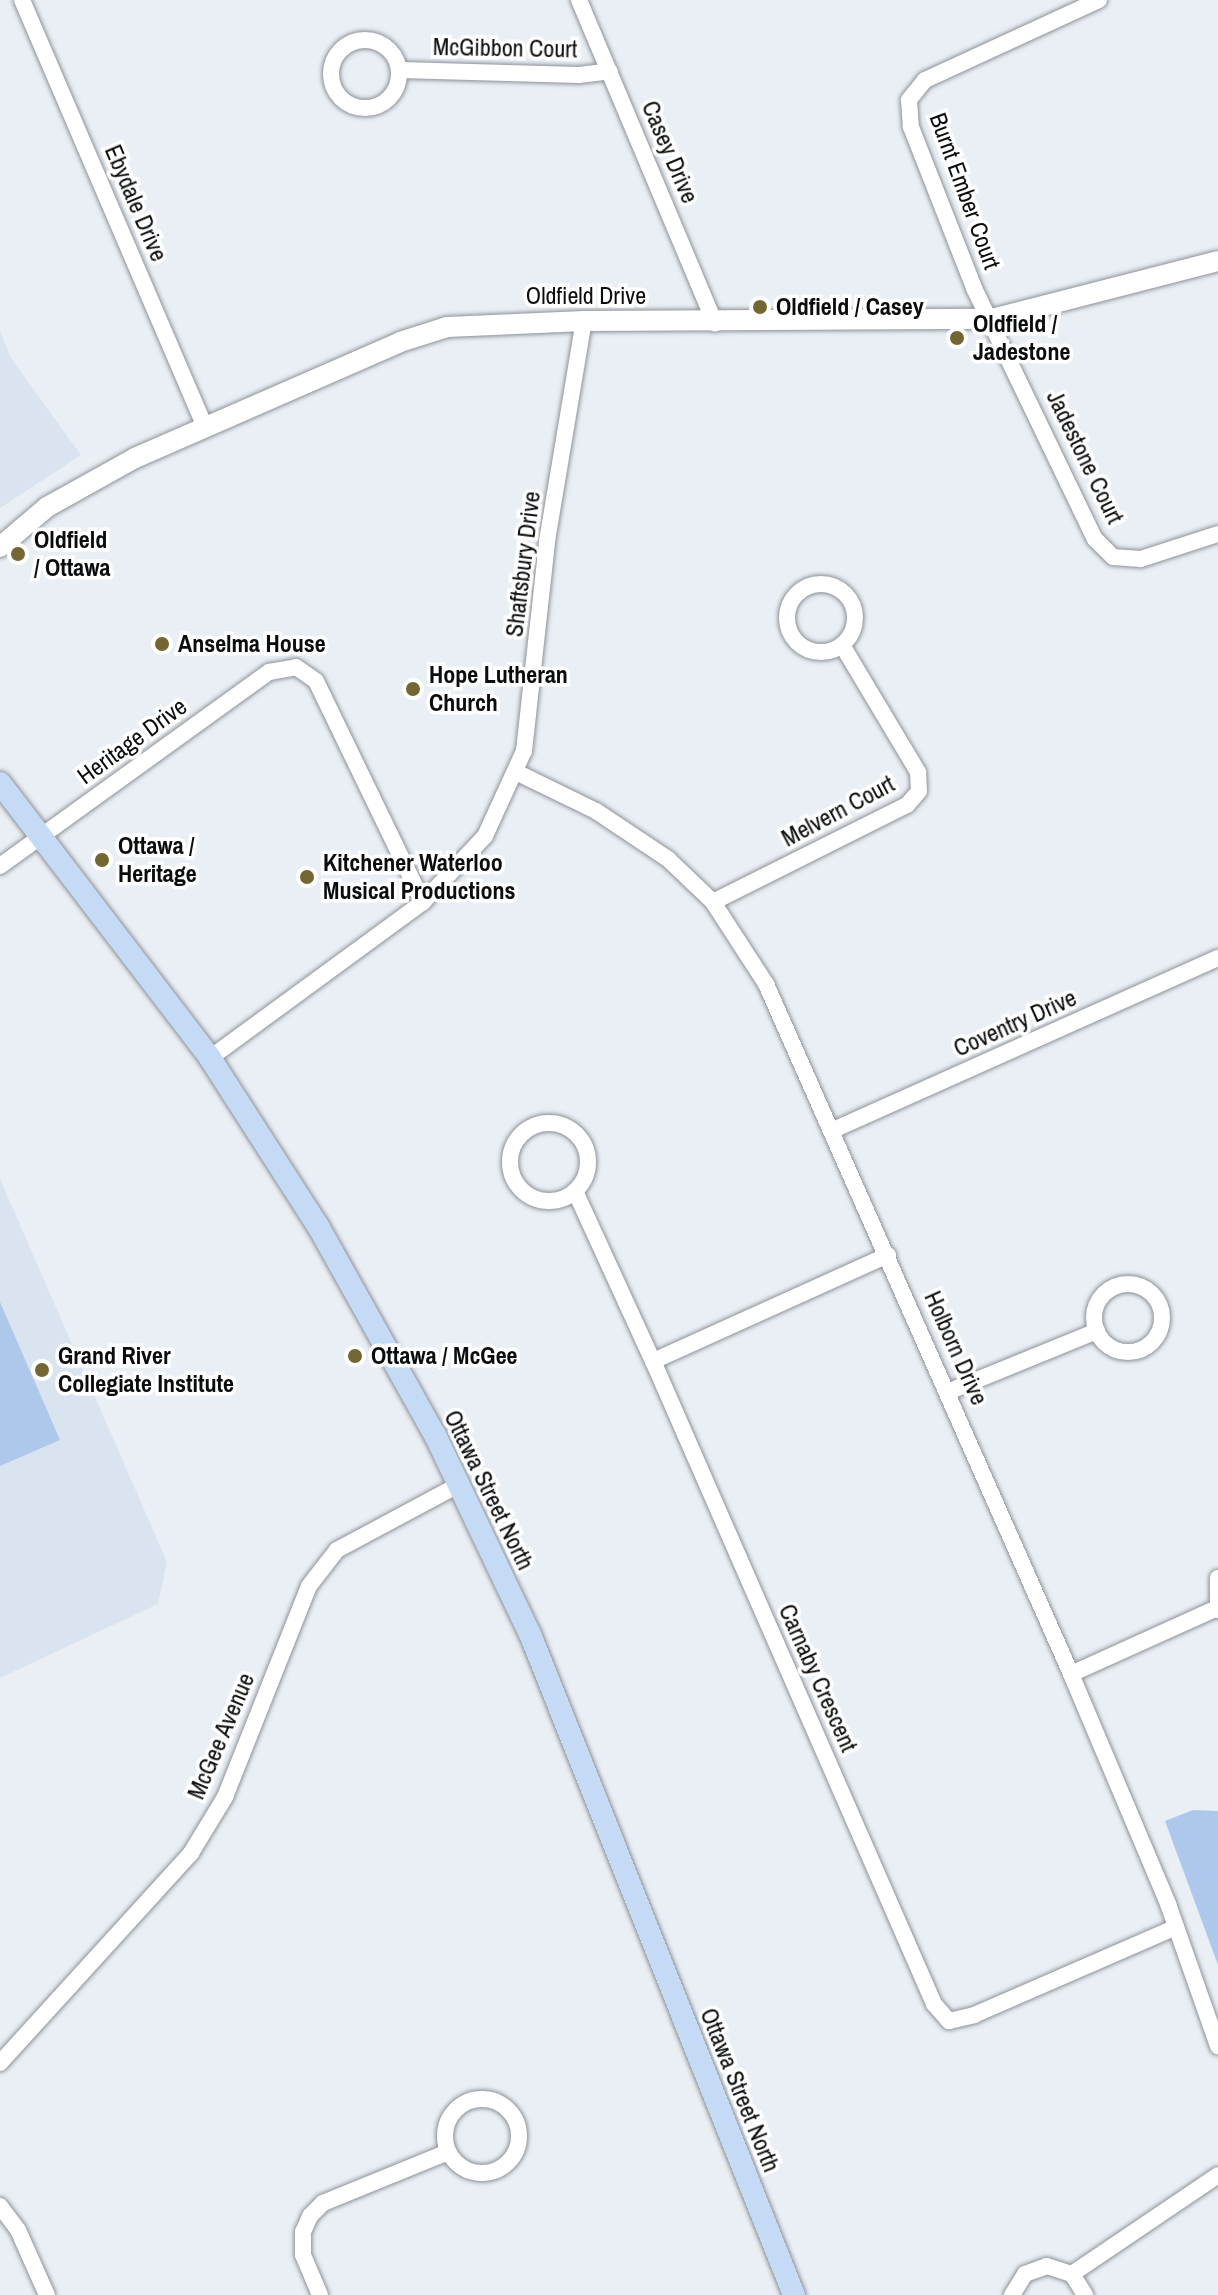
<!DOCTYPE html>
<html>
<head>
<meta charset="utf-8">
<style>
	body { margin:0 }
	#map { position:relative; width:1218px; height:2295px; overflow:hidden; background:#eaeff5; font-family:"Archivo Narrow",sans-serif }
	div>[style] { position:absolute }
	.built>* { inset:0; background:#dae4f0 }
	.green>* { inset:0; background:#adc8ea }
	.roads { filter:drop-shadow(0 0 2px #8e9298) drop-shadow(0 0 2px #8e9298) }
	.minor>* { height:16px; margin:-8px; padding:0 8px; transform-origin:8px; border-radius:8px; background:#fff }
	.minor>.ring { margin:-8px; padding:0; box-sizing:content-box; background:none; border:16px solid #fff; border-radius:50% }
	.tertiary>* { height:20px; margin:-10px; padding:0 10px; transform-origin:10px; border-radius:10px; background:#fff }
	.secondary>* { height:22px; margin:-11px; padding:0 11px; transform-origin:11px; border-radius:11px; background:#c5dbf5 }
	.dots>* { width:22px; height:22px; translate:-50% -50%; box-sizing:border-box; border:4px solid #fff; border-radius:50% }
	span { translate:-50% -50%; white-space:nowrap; text-align:center; line-height:1.15; -webkit-text-stroke:7px #fff; paint-order:stroke }
	.street-label { font-size:24px; color:#0a0c0e }
	.poi-label { font-size:24px; color:#0a0c0e; font-weight:700 }
	.left { translate:0 -50%; text-align:left }
</style>
</head>
<body>
<div id="map">
	<div class="built">
		<i style="clip-path:polygon(0 331px,11px 358px,81px 455px,0 508px)"></i>
		<i style="clip-path:polygon(0 1179px,167px 1562px,158px 1604px,0 1678px)"></i>
	</div>
	<div class="green">
		<i style="clip-path:polygon(0 1302px,60px 1440px,0 1466px)"></i>
		<i style="clip-path:polygon(1193px 1810px,1218px 1811px,1218px 1965px,1165px 1821px)"></i>
	</div>
	<div class="roads">
		<div class="minor">
			<i style="left:22px;top:0;width:462px;rotate:66.8deg"></i>
			<i style="left:579px;top:0;width:351px;rotate:67.2deg"></i>
			<i style="left:1099px;top:0;width:192px;rotate:155.3deg"></i>
			<i style="left:925px;top:80px;width:26px;rotate:129deg"></i>
			<i style="left:909px;top:100px;width:27px;rotate:86deg"></i>
			<i style="left:911px;top:127px;width:173px;rotate:68.6deg"></i>
			<i style="left:974px;top:288px;width:279px;rotate:64.3deg"></i>
			<i style="left:1095px;top:539px;width:25px;rotate:45deg"></i>
			<i style="left:1113px;top:557px;width:28px;rotate:4deg"></i>
			<i style="left:1141px;top:559px;width:81px;rotate:-18deg"></i>
			<i class="ring" style="left:331px;top:40px;width:52px;height:52px"></i>
			<i style="left:400px;top:70px;width:179px;rotate:1.6deg"></i>
			<i style="left:579px;top:75px;width:31px;rotate:-7deg"></i>
			<i class="ring" style="left:787px;top:584px;width:52px;height:52px"></i>
			<i style="left:518px;top:773px;width:87px;rotate:26deg"></i>
			<i style="left:596px;top:811px;width:87px;rotate:33.7deg"></i>
			<i style="left:668px;top:859px;width:62px;rotate:43.7deg"></i>
			<i style="left:713px;top:902px;width:98px;rotate:57.1deg"></i>
			<i style="left:766px;top:984px;width:754px;rotate:66.15deg"></i>
			<i style="left:1071px;top:1674px;width:250px;rotate:67.1deg"></i>
			<i style="left:1168px;top:1904px;width:151px;rotate:70.6deg"></i>
			<i style="left:0;top:866px;width:332px;rotate:-35.8deg"></i>
			<i style="left:269px;top:672px;width:27px;rotate:-10deg"></i>
			<i style="left:296px;top:667px;width:24px;rotate:35deg"></i>
			<i style="left:316px;top:681px;width:246px;rotate:64.2deg"></i>
			<i style="left:713px;top:902px;width:217px;rotate:-26.6deg"></i>
			<i style="left:907px;top:805px;width:18px;rotate:-49deg"></i>
			<i style="left:919px;top:791px;width:19px;rotate:-93deg"></i>
			<i style="left:918px;top:772px;width:148px;rotate:-120.9deg"></i>
			<i style="left:210px;top:1058px;width:264px;rotate:-36.2deg"></i>
			<i style="left:423px;top:902px;width:91px;rotate:-46.8deg"></i>
			<i style="left:485px;top:836px;width:94px;rotate:-65.4deg"></i>
			<i style="left:524px;top:751px;width:211px;rotate:-83.7deg"></i>
			<i style="left:547px;top:541px;width:223px;rotate:-80.5deg"></i>
			<i class="ring" style="left:510px;top:1123px;width:62px;height:62px"></i>
			<i style="left:831px;top:1131px;width:424px;rotate:-24.1deg"></i>
			<i style="left:575px;top:1191px;width:187px;rotate:65.4deg"></i>
			<i style="left:888px;top:1255px;width:258px;rotate:155.7deg"></i>
			<i style="left:653px;top:1361px;width:702px;rotate:66.39deg"></i>
			<i style="left:934px;top:2004px;width:23px;rotate:49deg"></i>
			<i style="left:949px;top:2021px;width:26px;rotate:-13deg"></i>
			<i style="left:974px;top:2015px;width:220px;rotate:-23.5deg"></i>
			<i class="ring" style="left:1094px;top:1284px;width:52px;height:52px"></i>
			<i style="left:950px;top:1391px;width:159px;rotate:-22.2deg"></i>
			<i style="left:1218px;top:1578px;width:32px;rotate:90deg"></i>
			<i style="left:1071px;top:1674px;width:160px;rotate:-24.3deg"></i>
			<i style="left:0;top:2063px;width:284px;rotate:-47.7deg"></i>
			<i style="left:191px;top:1853px;width:66px;rotate:-58.7deg"></i>
			<i style="left:225px;top:1797px;width:227px;rotate:-68.3deg"></i>
			<i style="left:309px;top:1586px;width:46px;rotate:-52.1deg"></i>
			<i style="left:337px;top:1550px;width:137px;rotate:-28.2deg"></i>
			<i class="ring" style="left:445px;top:2099px;width:58px;height:58px"></i>
			<i style="left:0;top:2206px;width:30px;rotate:53deg"></i>
			<i style="left:18px;top:2230px;width:71px;rotate:66deg"></i>
			<i style="left:1072px;top:2274px;width:176px;rotate:-34.1deg"></i>
			<i style="left:320px;top:2295px;width:43px;rotate:-113deg"></i>
			<i style="left:303px;top:2255px;width:23px;rotate:-90deg"></i>
			<i style="left:303px;top:2232px;width:17px;rotate:-66deg"></i>
			<i style="left:310px;top:2216px;width:18px;rotate:-45deg"></i>
			<i style="left:323px;top:2203px;width:135px;rotate:-22.2deg"></i>
			<i style="left:1012px;top:2295px;width:25px;rotate:-58deg"></i>
			<i style="left:1025px;top:2274px;width:23px;rotate:-20deg"></i>
			<i style="left:1047px;top:2266px;width:26px;rotate:18deg"></i>
			<i style="left:1072px;top:2274px;width:25px;rotate:58deg"></i>
		</div>
		<div class="tertiary">
			<i style="left:0;top:547px;width:62px;rotate:-40.4deg"></i>
			<i style="left:47px;top:507px;width:101px;rotate:-29.1deg"></i>
			<i style="left:135px;top:458px;width:289px;rotate:-23.6deg"></i>
			<i style="left:400px;top:342px;width:49px;rotate:-17.7deg"></i>
			<i style="left:447px;top:327px;width:137px;rotate:-2.5deg"></i>
			<i style="left:584px;top:321px;width:408px;rotate:-0.3deg"></i>
			<i style="left:992px;top:319px;width:233px;rotate:-14.4deg"></i>
		</div>
		<div class="secondary">
			<i style="left:0;top:783px;width:346px;rotate:52.6deg"></i>
			<i style="left:210px;top:1058px;width:200px;rotate:57.3deg"></i>
			<i style="left:318px;top:1226px;width:240px;rotate:60.8deg"></i>
			<i style="left:435px;top:1435px;width:221px;rotate:64.5deg"></i>
			<i style="left:530px;top:1634px;width:712px;rotate:68.23deg"></i>
		</div>
	</div>
	<div class="dots">
		<i style="left:760px;top:307px;background:#736633"></i>
		<i style="left:957px;top:338px;background:#736633"></i>
		<i style="left:18px;top:554px;background:#736633"></i>
		<i style="left:162px;top:644px;background:#736633"></i>
		<i style="left:413px;top:689px;background:#736633"></i>
		<i style="left:102px;top:860px;background:#736633"></i>
		<i style="left:307px;top:877px;background:#736633"></i>
		<i style="left:355px;top:1356px;background:#736633"></i>
		<i style="left:42px;top:1370px;background:#736633"></i>
	</div>
	<div class="street-label">
		<span style="left:505px;top:48px;rotate:1deg">McGibbon Court</span>
		<span style="left:670px;top:152px;rotate:67deg">Casey Drive</span>
		<span style="left:965px;top:191px;rotate:70deg">Burnt Ember Court</span>
		<span style="left:136px;top:203px;rotate:67deg">Ebydale Drive</span>
		<span style="left:586px;top:296px">Oldfield Drive</span>
		<span style="left:1085px;top:457px;rotate:64deg">Jadestone Court</span>
		<span style="left:523px;top:564px;rotate:-83deg">Shaftsbury Drive</span>
		<span style="left:132px;top:741px;rotate:-36deg">Heritage Drive</span>
		<span style="left:838px;top:811px;rotate:-28deg">Melvern Court</span>
		<span style="left:1015px;top:1023px;rotate:-24deg">Coventry Drive</span>
		<span style="left:956px;top:1348px;rotate:66deg">Holborn Drive</span>
		<span style="left:489px;top:1490px;rotate:64deg">Ottawa Street North</span>
		<span style="left:818px;top:1678px;rotate:66deg">Carnaby Crescent</span>
		<span style="left:221px;top:1736px;rotate:-67deg">McGee Avenue</span>
		<span style="left:740px;top:2090px;rotate:68deg">Ottawa Street North</span>
	</div>
	<div class="poi-label">
		<span class="left" style="left:776px;top:307px">Oldfield / Casey</span>
		<span class="left" style="left:973px;top:338px">Oldfield /<br>Jadestone</span>
		<span class="left" style="left:34px;top:554px">Oldfield<br>/ Ottawa</span>
		<span class="left" style="left:178px;top:644px">Anselma House</span>
		<span class="left" style="left:429px;top:689px">Hope Lutheran<br>Church</span>
		<span class="left" style="left:118px;top:860px">Ottawa /<br>Heritage</span>
		<span class="left" style="left:323px;top:877px">Kitchener Waterloo<br>Musical Productions</span>
		<span class="left" style="left:58px;top:1370px">Grand River<br>Collegiate Institute</span>
		<span class="left" style="left:371px;top:1356px">Ottawa / McGee</span>
	</div>
</div>
</body>
</html>
